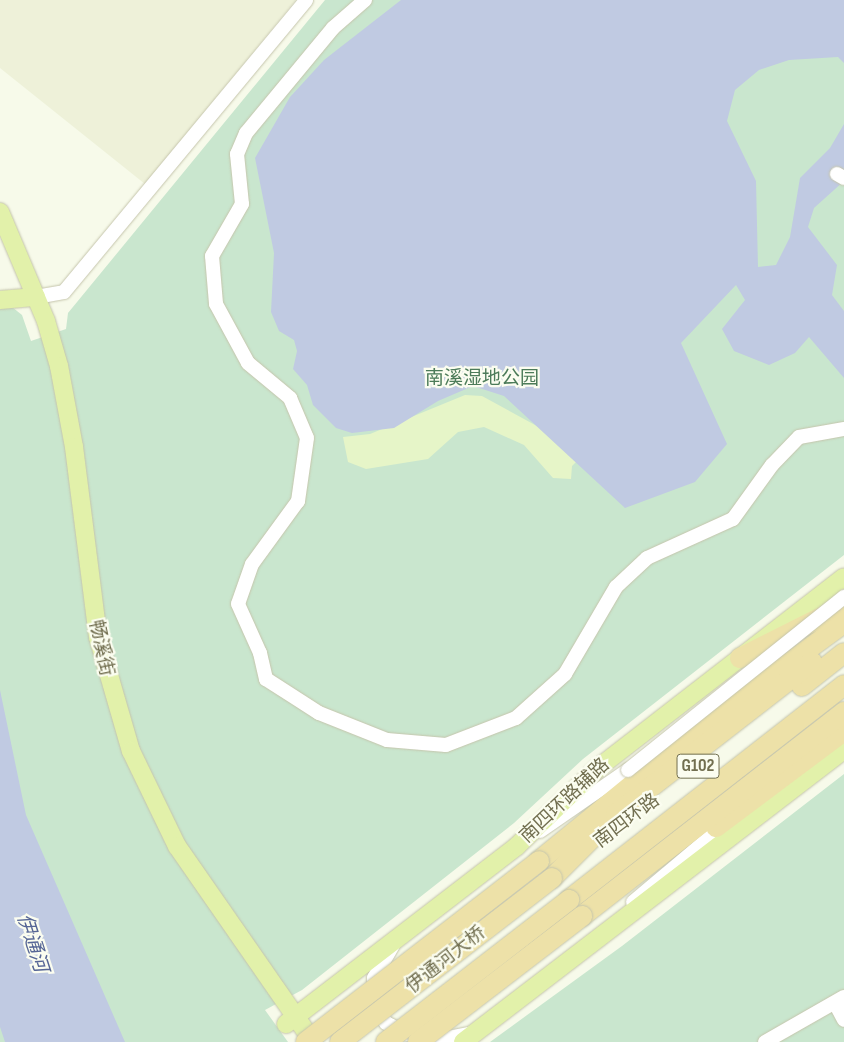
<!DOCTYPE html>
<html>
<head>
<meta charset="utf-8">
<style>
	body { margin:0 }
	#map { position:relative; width:844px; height:1042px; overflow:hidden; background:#f7faea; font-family:"Sofia Sans Condensed","Noto Sans SC",sans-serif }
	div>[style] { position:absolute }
	.residential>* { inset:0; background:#eef1d9 }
	.green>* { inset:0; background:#c9e6ce }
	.sand>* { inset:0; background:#e6f5c8 }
	.water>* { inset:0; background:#c0cae2 }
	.roads { filter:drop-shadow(0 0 1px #c5c5ac) drop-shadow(0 0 1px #c5c5ac) }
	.minor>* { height:14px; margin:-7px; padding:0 7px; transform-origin:7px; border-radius:7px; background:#fff }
	.major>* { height:18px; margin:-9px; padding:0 9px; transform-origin:9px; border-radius:9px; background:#e2f1aa }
	.highway>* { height:20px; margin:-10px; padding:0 10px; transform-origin:10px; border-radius:10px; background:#ede1a8 }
	.bridges { filter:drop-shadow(0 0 1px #c5c5ac) drop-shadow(0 0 1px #c5c5ac) }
	.minor-bridge>* { height:14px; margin:-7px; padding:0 7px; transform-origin:7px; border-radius:7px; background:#fff }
	.highway-bridge>* { height:20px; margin:-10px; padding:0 10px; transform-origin:10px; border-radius:10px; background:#ede1a8 }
	span { translate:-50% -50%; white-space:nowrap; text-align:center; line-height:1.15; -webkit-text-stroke:4.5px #fbfdf0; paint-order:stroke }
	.shield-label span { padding:1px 4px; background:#fbfdf0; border:1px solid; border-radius:4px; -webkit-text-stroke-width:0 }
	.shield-label { font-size:18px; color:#726f50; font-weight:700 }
	.park-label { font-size:19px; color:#4c7b59 }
	.street-label { font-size:19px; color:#726f50 }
	.water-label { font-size:20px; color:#576796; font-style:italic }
</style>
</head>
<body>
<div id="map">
	<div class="residential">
		<i style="clip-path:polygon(0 0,296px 0,145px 184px,0 68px)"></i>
	</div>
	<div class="green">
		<i style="clip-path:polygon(325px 0,844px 0,844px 555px,583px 759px,514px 823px,302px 990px,265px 1010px,288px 1042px,0 1042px,0 308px,12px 307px,22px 315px,31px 341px,66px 329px,68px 313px)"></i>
		<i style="clip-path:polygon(844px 774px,844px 1042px,490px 1042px,622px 946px)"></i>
	</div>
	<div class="sand">
		<i style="clip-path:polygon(465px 395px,482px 396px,546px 431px,579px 459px,572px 466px,571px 479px,553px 478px,524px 445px,484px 427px,458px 432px,428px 459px,366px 469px,348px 462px,343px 437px,370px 434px)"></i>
	</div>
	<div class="water">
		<i style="clip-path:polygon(401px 0,844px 0,844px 63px,838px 57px,789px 60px,759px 70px,735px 90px,727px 121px,756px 181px,758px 267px,776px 265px,790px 237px,800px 178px,830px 148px,844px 124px,844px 181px,814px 208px,808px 227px,837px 265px,832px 295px,844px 311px,844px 378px,809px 337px,795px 353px,769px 365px,734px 351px,722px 329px,745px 300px,736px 285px,681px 343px,727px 444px,695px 482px,625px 508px,504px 396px,473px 386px,438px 401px,394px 428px,352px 433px,336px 428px,313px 405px,307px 385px,293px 369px,297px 351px,294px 340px,279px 331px,271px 312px,274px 253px,255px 158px,290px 97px,324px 60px)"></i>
		<i style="clip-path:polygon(0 690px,26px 815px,125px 1042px,5px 1042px,0 1027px)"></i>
	</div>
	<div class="roads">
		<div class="minor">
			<i style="left:365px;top:0;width:43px;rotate:138.8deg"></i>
			<i style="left:333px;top:28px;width:136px;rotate:129.6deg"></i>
			<i style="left:246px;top:133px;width:23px;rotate:113deg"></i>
			<i style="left:237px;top:154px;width:50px;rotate:84.3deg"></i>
			<i style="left:242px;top:204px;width:60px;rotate:120deg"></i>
			<i style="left:212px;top:256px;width:48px;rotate:85.2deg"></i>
			<i style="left:216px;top:304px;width:67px;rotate:61.5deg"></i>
			<i style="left:248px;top:363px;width:55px;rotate:39.8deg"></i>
			<i style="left:290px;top:398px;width:43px;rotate:67deg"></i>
			<i style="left:307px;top:438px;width:64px;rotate:98.1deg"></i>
			<i style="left:298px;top:501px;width:78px;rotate:126.1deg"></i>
			<i style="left:252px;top:564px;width:42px;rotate:109.3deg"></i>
			<i style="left:238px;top:604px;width:54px;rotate:65.8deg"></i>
			<i style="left:260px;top:653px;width:27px;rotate:77deg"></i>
			<i style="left:266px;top:679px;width:63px;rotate:32.7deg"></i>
			<i style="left:319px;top:713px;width:73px;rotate:21.7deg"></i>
			<i style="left:387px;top:740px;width:59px;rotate:4.8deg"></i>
			<i style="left:446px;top:745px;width:75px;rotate:-21.1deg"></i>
			<i style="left:516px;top:718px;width:66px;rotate:-41.9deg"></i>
			<i style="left:565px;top:674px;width:101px;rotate:-59.6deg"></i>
			<i style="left:616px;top:587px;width:42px;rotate:-43.1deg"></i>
			<i style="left:647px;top:558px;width:94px;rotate:-24.4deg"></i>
			<i style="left:733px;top:519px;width:67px;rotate:-54.2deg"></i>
			<i style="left:772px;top:465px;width:39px;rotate:-46deg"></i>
			<i style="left:799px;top:437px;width:46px;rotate:-10.1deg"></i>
			<i style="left:837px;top:174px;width:8px;rotate:30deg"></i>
			<i style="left:36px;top:297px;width:28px;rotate:-10deg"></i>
			<i style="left:64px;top:292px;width:379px;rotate:-50.3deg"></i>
			<i style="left:540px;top:831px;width:107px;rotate:-34.7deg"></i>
			<i style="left:633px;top:902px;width:121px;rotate:-40deg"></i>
			<i style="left:393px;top:945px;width:38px;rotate:120deg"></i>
			<i style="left:374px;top:978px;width:25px;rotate:90deg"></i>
			<i style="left:374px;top:1003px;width:23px;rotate:59deg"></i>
			<i style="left:386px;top:1023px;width:25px;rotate:27deg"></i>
			<i style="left:408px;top:1034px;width:30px;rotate:12deg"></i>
			<i style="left:437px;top:1040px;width:38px;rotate:-11deg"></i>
			<i style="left:835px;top:1003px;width:19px;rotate:62deg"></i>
			<i style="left:765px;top:1042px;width:91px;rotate:-29.7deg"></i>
		</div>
		<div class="major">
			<i style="left:0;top:212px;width:118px;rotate:67.1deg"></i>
			<i style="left:46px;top:321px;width:47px;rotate:73.9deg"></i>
			<i style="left:59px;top:366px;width:82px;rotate:79.5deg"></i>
			<i style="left:74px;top:447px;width:192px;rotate:82.8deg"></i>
			<i style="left:98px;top:637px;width:119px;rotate:73.9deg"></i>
			<i style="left:131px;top:751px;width:106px;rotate:64.2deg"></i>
			<i style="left:177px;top:846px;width:239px;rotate:55.2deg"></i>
			<i style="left:0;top:300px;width:36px;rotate:-5deg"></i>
			<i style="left:286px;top:1024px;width:292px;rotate:-37.6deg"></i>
			<i style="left:517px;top:846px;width:112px;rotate:-43.9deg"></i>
			<i style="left:598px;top:768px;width:311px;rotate:-37.8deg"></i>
			<i style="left:463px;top:1042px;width:480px;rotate:-37.5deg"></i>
		</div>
		<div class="highway">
			<i style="left:740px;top:658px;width:116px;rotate:-26.6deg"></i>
			<i style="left:802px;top:686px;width:53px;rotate:-38.2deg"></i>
			<i style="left:716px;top:827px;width:160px;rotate:-36.9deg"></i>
			<i style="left:539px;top:861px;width:227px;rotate:-39.3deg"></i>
			<i style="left:715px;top:717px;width:160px;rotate:-36.1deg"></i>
			<i style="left:552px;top:878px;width:91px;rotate:-45deg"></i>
			<i style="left:616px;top:814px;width:248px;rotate:-37.8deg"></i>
			<i style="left:569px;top:900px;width:349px;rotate:-38deg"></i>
			<i style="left:582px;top:916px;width:332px;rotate:-37.9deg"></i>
		</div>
	</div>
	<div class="bridges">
		<div class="minor-bridge">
			<i style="left:628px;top:770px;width:277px;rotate:-38.7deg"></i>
		</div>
		<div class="highway-bridge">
			<i style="left:306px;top:1042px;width:295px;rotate:-37.8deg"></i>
			<i style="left:340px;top:1042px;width:268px;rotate:-37.7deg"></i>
			<i style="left:386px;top:1042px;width:232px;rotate:-37.8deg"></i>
			<i style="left:418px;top:1042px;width:207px;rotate:-37.5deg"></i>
		</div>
	</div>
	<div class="shield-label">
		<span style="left:698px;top:766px">G102</span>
	</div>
	<div class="park-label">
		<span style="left:482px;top:379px">南溪湿地公园</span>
	</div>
	<div class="street-label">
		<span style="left:101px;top:648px;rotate:78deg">畅溪街</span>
		<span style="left:565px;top:801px;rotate:-43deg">南四环路辅路</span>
		<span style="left:627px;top:821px;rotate:-37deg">南四环路</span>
		<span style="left:446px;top:960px;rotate:-38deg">伊通河大桥</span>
	</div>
	<div class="water-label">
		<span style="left:32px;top:943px;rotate:72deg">伊通河</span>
	</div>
</div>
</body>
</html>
